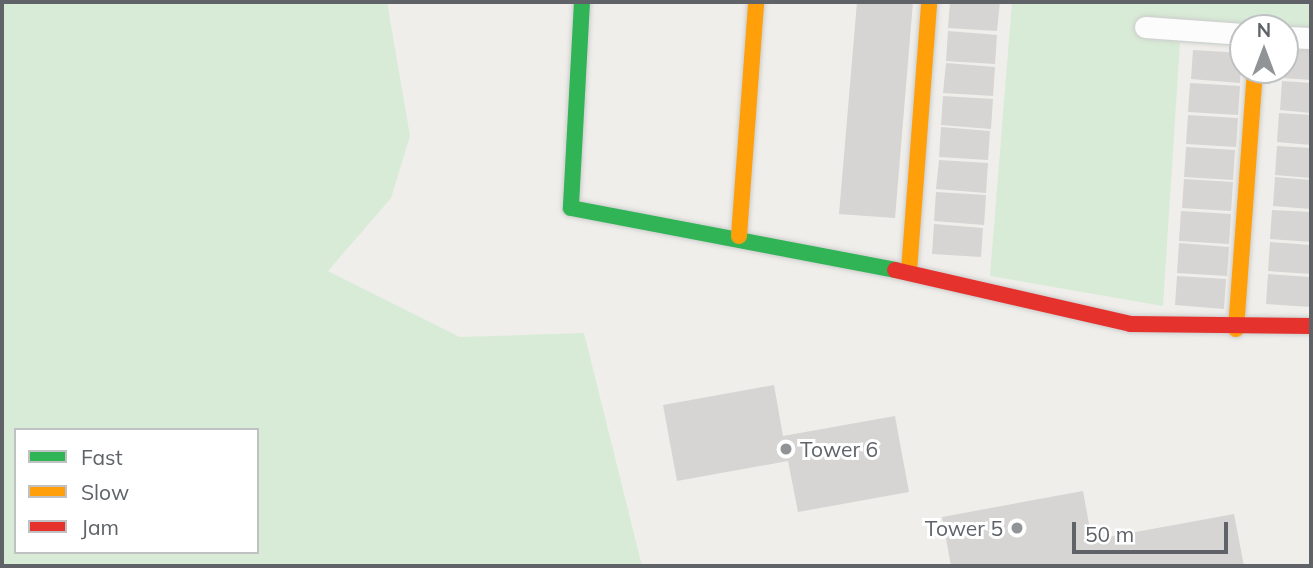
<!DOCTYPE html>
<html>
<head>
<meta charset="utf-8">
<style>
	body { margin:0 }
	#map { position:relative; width:1313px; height:568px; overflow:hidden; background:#efeeea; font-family:Mulish,sans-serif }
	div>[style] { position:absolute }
	.green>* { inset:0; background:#d8ebd6 }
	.building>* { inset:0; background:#d6d5d3 }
	.roads { filter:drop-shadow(0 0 2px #cbcccc) drop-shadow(0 0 2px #cbcccc) }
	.street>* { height:21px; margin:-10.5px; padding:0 10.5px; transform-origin:10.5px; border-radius:10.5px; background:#fdfcfc }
	.fast>* { height:16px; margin:-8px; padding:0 8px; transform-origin:8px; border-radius:8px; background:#30b455 }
	.slow>* { height:16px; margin:-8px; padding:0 8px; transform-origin:8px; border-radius:8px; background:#ff9f0a }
	.jam>* { height:16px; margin:-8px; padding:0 8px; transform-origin:8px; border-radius:8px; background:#e5322d }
	.dots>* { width:19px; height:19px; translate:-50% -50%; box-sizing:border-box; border:4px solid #fff; border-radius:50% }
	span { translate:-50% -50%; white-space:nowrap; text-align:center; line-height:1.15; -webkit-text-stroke:6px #fff; paint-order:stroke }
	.poi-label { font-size:21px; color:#5f6368 }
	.left { translate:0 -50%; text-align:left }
	.right { translate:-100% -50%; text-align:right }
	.frame { position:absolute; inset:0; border:4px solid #5f6368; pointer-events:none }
	.legend { position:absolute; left:14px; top:428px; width:245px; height:126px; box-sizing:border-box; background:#fff; border:2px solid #bfc1c3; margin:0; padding:9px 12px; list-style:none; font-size:21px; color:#5f6368 }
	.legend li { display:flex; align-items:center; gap:14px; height:35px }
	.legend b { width:35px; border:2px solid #bfc1c3 }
	.north { position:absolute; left:1229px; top:14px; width:70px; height:70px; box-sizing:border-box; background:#fff; border:2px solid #bfc1c3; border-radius:50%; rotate:0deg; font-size:19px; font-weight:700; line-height:28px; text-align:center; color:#5f6368 }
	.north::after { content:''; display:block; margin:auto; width:24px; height:32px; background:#919496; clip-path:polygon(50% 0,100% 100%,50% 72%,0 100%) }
	.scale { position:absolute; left:1072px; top:522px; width:156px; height:32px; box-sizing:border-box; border:4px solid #5f6368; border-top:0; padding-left:9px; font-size:21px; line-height:24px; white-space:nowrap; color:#5f6368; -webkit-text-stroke:5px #fff; paint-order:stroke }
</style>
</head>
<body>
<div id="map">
	<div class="green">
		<i style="clip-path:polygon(evenodd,2px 2px,387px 2px,410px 136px,391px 198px,328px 271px,460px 337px,584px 333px,642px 566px,2px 566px,2px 2px,16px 430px,257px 430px,257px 552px,16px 552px,16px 430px)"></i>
		<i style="clip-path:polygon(1012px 2px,1311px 2px,1311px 50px,1285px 48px,1285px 28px,1243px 28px,1243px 46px,1180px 42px,1163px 306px,990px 276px)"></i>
	</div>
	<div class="building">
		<i style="clip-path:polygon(857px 2px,913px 2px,895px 218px,839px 214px)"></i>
		<i style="clip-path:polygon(950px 2px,1000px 2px,997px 31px,948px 28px)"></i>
		<i style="clip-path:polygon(948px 31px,997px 35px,995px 64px,946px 61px)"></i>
		<i style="clip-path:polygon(1285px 49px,1311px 50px,1311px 80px,1282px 78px)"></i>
		<i style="clip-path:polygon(1193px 50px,1242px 53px,1240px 83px,1191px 79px)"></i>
		<i style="clip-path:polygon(946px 63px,995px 67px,993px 96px,943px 93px)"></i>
		<i style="clip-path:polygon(1282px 81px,1311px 83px,1311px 113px,1280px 110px)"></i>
		<i style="clip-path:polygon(1190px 83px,1240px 86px,1238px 115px,1188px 112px)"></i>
		<i style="clip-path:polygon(943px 96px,993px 99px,991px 129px,941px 125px)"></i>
		<i style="clip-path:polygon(1279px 113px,1311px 115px,1311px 145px,1277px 142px)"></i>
		<i style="clip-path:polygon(1188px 115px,1238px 118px,1236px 147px,1186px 144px)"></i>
		<i style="clip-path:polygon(941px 127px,990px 131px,988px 160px,939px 157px)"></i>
		<i style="clip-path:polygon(1277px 146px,1311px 148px,1311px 178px,1275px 175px)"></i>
		<i style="clip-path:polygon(1186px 147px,1235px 150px,1233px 180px,1184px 177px)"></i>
		<i style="clip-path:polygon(939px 160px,988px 163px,986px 193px,936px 189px)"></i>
		<i style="clip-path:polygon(1275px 177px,1311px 180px,1311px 209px,1273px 206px)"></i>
		<i style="clip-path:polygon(1184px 179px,1233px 182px,1231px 211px,1182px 208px)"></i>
		<i style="clip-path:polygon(936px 192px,986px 195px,984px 225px,934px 221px)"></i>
		<i style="clip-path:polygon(1272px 210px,1311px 212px,1311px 242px,1270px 239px)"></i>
		<i style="clip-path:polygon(1181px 211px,1231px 214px,1229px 244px,1179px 241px)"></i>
		<i style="clip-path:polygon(934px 224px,983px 228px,981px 257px,932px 254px)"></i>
		<i style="clip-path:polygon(1270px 242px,1311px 245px,1311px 274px,1268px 271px)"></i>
		<i style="clip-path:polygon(1179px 243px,1229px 247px,1227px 276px,1177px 273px)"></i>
		<i style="clip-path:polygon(1268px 274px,1311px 277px,1311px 307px,1266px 304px)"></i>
		<i style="clip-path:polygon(1177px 276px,1226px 279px,1224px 309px,1175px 305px)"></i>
		<i style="clip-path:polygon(774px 385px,783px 436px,895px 416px,909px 492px,798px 512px,788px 461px,677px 481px,663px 405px)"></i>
		<i style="clip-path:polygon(1083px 491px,1092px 540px,1234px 514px,1244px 566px,951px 566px,942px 517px)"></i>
	</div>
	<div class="roads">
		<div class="street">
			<i style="left:1145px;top:27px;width:98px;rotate:4.1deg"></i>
			<i style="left:1285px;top:37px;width:26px;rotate:2deg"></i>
		</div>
		<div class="fast">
			<i style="left:582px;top:2px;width:206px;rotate:93.1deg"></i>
			<i style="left:571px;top:208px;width:330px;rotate:10.8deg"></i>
		</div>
		<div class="slow">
			<i style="left:739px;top:236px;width:235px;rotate:-85.8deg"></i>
			<i style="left:909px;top:271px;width:270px;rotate:-85.7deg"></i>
			<i style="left:1236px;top:329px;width:260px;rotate:-85.8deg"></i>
		</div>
		<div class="jam">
			<i style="left:895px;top:270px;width:241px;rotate:12.9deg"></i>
			<i style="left:1130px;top:324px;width:181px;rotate:0.6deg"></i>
		</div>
	</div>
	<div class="dots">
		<i style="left:786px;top:449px;background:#919496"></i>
		<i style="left:1017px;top:528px;background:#919496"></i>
	</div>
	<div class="poi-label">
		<span class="left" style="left:800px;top:449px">Tower 6</span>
		<span class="right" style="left:1003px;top:528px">Tower 5</span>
	</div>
	<div class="frame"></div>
	<ul class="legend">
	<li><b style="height:9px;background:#30b455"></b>Fast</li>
	<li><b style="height:9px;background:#ff9f0a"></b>Slow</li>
	<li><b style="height:9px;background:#e5322d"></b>Jam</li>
	</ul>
	<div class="north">N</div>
	<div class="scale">50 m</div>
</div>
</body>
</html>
